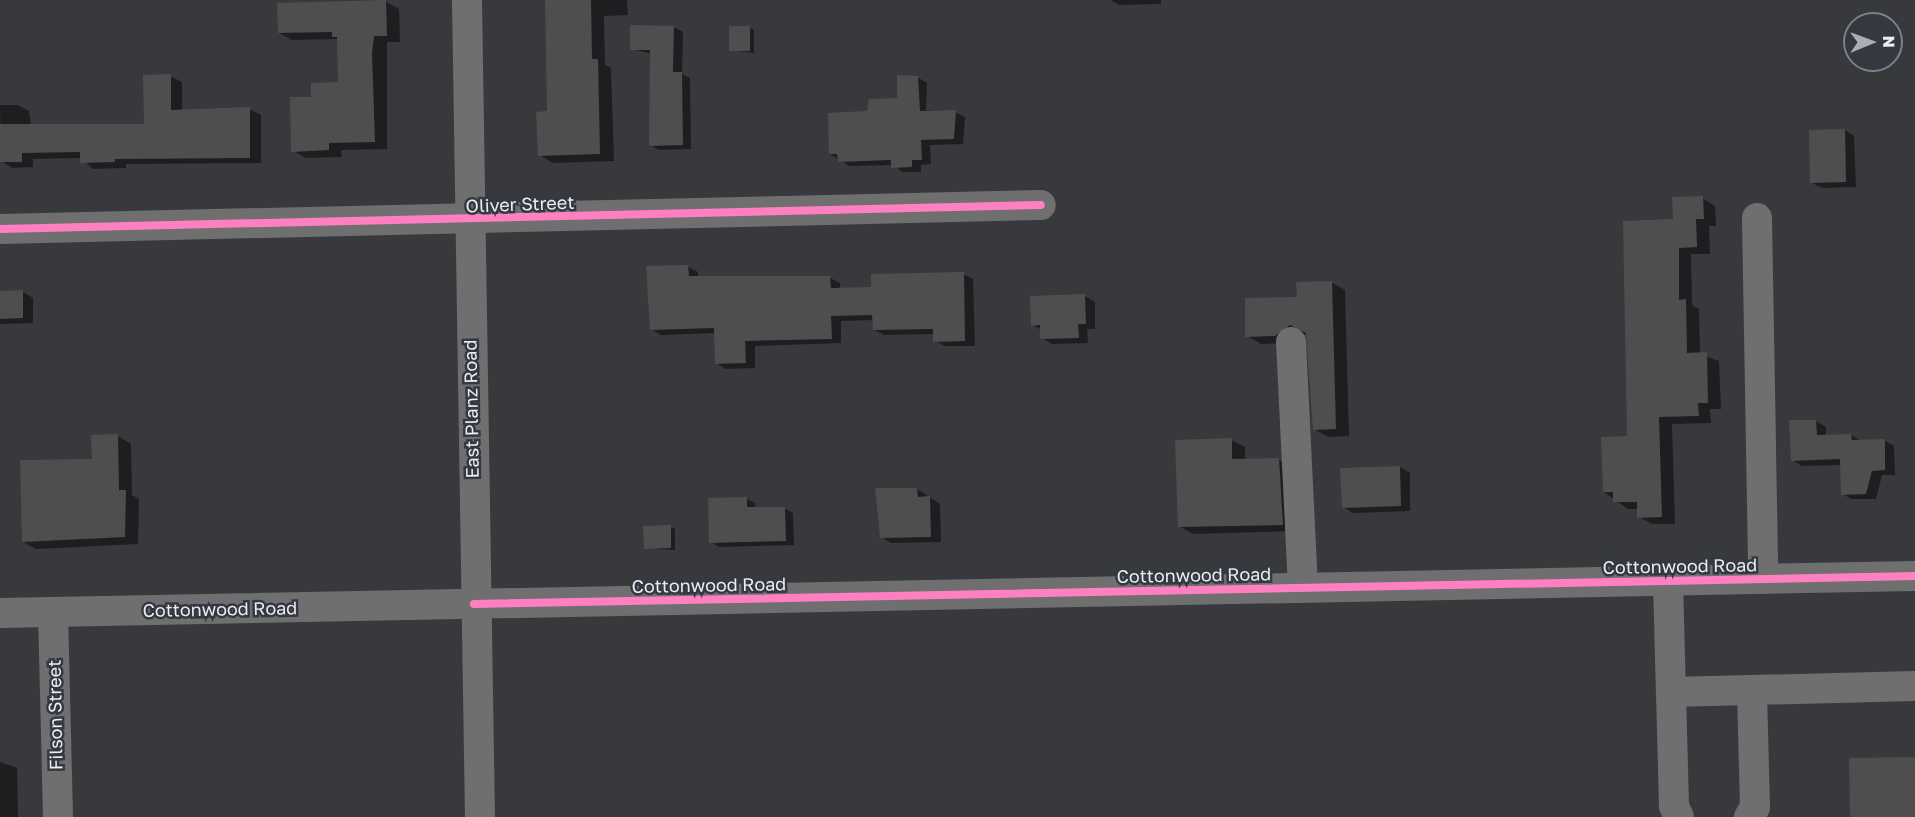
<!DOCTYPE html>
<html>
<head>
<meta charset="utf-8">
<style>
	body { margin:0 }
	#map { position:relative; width:1915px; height:817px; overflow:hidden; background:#37393d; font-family:"Golos Text",sans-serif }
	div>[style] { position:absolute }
	.shadow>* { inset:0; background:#0007 }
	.building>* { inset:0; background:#4f4e4f }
	.minor>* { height:30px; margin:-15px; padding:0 15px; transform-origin:15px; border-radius:15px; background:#6f6f6f }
	.cycleway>* { height:8px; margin:-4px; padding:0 4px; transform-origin:4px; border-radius:4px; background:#ff80c0 }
	span { translate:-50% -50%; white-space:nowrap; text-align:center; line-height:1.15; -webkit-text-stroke:5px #343840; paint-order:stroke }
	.street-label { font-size:18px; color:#eaedf2 }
	.north { position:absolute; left:1843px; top:12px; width:60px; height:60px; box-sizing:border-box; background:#343840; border:2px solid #7d8087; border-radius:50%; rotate:89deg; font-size:16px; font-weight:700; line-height:24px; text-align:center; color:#eaedf2 }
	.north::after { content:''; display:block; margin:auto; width:21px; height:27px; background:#abaeb3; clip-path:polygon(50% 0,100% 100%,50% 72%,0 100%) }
</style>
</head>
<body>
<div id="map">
	<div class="shadow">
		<i style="clip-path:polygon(546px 0,627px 0,628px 15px,604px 16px,605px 65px,611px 68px,614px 161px,553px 163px,539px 155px,549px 113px)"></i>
		<i style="clip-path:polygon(1111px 0,1161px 0,1161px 4px,1119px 5px)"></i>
		<i style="clip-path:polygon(386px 2px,399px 9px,400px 42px,387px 42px,387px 149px,341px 150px,342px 157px,306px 158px,293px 151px,312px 99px,339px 84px,339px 39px,292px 40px,279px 33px)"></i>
		<i style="clip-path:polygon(674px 27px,683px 32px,682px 74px,690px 78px,691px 149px,659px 150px,650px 145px,652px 54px,632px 49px)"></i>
		<i style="clip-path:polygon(750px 28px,754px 30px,754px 53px,730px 50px)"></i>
		<i style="clip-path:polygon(170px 76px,182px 82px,182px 111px,249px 109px,261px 115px,261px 163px,126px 164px,126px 168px,93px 169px,81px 158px,33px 159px,33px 167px,12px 168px,1px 161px,0 105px,18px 105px,29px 111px,31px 127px,145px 125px)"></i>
		<i style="clip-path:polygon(917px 77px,927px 83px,926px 110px,955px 112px,965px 117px,963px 144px,930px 145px,931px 164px,921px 165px,921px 172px,902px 172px,893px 165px,849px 166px,830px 154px,871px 112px,899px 100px)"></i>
		<i style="clip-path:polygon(1845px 130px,1854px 136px,1856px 187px,1822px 188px,1812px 183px)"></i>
		<i style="clip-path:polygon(1702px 198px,1715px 206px,1716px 226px,1709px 226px,1710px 254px,1691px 254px,1692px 305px,1699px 309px,1700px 354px,1719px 361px,1721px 409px,1710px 409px,1711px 423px,1672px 424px,1675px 524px,1652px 524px,1639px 517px,1638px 509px,1628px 509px,1604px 492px,1628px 438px,1675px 221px)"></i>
		<i style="clip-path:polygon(688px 267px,698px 272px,698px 277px,830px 278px,840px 283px,840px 289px,873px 288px,963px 274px,973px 279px,975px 346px,945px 346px,935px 341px,935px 334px,884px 335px,874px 330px,874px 320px,841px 321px,841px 343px,755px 346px,755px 368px,726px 369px,716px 363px,715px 333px,661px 335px,651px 329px)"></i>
		<i style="clip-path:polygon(1331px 282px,1345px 290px,1349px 436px,1328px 437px,1314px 429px,1307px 333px,1290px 343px,1261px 344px,1247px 336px,1298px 299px)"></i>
		<i style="clip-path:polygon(23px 292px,33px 298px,33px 323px,0 324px,0 293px)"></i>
		<i style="clip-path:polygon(1085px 296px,1095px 302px,1095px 329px,1087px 329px,1088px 343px,1052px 344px,1042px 338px,1042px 330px,1032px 325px)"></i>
		<i style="clip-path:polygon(1816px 421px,1826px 427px,1826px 436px,1851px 435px,1861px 441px,1884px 440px,1894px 446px,1895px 475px,1882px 475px,1876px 499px,1852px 499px,1842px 494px,1841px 465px,1802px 466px,1792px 460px)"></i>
		<i style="clip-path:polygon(93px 436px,118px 436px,131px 444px,132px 495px,139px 499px,138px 544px,36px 549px,23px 542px,93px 460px)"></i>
		<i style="clip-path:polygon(1231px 440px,1245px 447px,1245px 460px,1279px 460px,1292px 467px,1295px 531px,1193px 534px,1179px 526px)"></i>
		<i style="clip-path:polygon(1400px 467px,1410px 473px,1410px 511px,1353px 513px,1343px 507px)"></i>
		<i style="clip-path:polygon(917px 489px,940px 504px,941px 542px,891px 543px,881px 537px)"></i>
		<i style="clip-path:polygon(746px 498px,755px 503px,755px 509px,784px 508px,793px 513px,794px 545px,719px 547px,711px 542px)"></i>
		<i style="clip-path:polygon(670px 527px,675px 529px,675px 550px,645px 548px)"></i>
		<i style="clip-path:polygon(0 762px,17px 768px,18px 817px,0 817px)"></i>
	</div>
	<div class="building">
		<i style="clip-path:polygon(386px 0,387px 36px,374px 36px,372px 53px,375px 142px,329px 143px,329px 150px,291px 152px,290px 97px,311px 97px,311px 83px,338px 82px,337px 37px,332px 37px,332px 32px,278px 33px,277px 3px)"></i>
		<i style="clip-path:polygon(545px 0,591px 0,592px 59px,598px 59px,600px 154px,538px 156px,536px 112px,547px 111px)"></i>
		<i style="clip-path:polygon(630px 25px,674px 26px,673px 72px,682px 72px,683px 145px,649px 146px,650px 50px,630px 50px)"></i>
		<i style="clip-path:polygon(729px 26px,750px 26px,750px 51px,729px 51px)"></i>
		<i style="clip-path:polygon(171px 74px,171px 110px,250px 107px,250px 158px,115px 159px,115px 162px,80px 163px,80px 152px,22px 153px,22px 162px,0 162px,0 124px,144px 124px,143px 75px)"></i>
		<i style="clip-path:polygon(897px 75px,918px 76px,920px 111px,956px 110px,954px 139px,921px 140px,922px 160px,912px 160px,912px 167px,891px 168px,891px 160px,838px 162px,837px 154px,829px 154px,828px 113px,867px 111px,869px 99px,897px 98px)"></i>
		<i style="clip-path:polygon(1845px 129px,1846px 182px,1810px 183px,1809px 130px)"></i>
		<i style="clip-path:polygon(1703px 196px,1704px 219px,1696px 219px,1697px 247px,1679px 248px,1679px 300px,1686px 299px,1687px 353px,1707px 352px,1708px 403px,1698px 403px,1699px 416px,1659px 417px,1662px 517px,1637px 518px,1637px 502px,1613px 502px,1613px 492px,1603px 492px,1601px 437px,1627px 436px,1623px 221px,1673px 219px,1672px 197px)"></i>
		<i style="clip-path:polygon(688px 265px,689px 276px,830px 276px,831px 288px,871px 287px,871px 274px,964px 272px,965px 341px,933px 342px,933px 329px,873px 330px,872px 315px,831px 316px,832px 339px,745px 341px,746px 363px,715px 364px,714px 328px,650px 330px,646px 266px)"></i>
		<i style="clip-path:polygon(1332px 281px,1336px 429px,1313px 430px,1306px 333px,1290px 325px,1275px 336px,1245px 337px,1245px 298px,1297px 297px,1296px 282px)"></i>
		<i style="clip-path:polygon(23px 290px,23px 318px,0 319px,0 291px)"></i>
		<i style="clip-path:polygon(1085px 294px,1086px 324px,1078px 324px,1079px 338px,1040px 339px,1040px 325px,1031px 326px,1030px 296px)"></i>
		<i style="clip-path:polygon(1789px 420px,1816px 420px,1817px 435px,1851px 434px,1852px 440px,1885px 439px,1885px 470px,1872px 471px,1866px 494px,1841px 495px,1840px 459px,1791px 461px)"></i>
		<i style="clip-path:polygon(118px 434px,119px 490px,126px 490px,125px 537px,22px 542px,20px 460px,92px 459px,91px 435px)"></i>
		<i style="clip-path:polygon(1232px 438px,1232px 459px,1279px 458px,1283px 525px,1178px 527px,1175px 440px)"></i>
		<i style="clip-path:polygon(1400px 466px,1401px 506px,1342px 508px,1340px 468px)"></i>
		<i style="clip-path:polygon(875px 488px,917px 488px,918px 497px,930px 496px,931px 537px,880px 538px)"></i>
		<i style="clip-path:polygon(747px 497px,747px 507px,785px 507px,786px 541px,709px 543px,708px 498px)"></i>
		<i style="clip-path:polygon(671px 525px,671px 548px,644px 549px,643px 526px)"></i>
		<i style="clip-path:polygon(1915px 757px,1915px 817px,1850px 817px,1849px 758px)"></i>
	</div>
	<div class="minor">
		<i style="left:467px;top:0;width:817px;rotate:89.09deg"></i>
		<i style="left:1757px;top:218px;width:361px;rotate:89deg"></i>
		<i style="left:0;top:229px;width:1041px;rotate:-1.32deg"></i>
		<i style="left:1291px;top:342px;width:246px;rotate:87.2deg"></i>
		<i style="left:1668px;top:581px;width:111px;rotate:88.5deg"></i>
		<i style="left:1671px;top:692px;width:244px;rotate:-1.4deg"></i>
		<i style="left:53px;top:612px;width:205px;rotate:88.6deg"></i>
		<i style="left:0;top:613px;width:1915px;rotate:-1.11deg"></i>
		<i style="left:1671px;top:692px;width:114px;rotate:88.5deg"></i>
		<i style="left:1674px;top:806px;width:12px;rotate:66deg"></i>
		<i style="left:1749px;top:817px;width:12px;rotate:-59deg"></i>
		<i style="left:1755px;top:807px;width:116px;rotate:-91.5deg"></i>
	</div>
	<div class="cycleway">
		<i style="left:0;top:229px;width:1041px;rotate:-1.32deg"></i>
		<i style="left:474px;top:604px;width:1441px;rotate:-1.11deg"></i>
	</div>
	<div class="street-label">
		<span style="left:520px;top:204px;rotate:-2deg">Oliver Street</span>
		<span style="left:471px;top:409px;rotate:-91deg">East Planz Road</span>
		<span style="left:1680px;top:566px;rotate:-1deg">Cottonwood Road</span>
		<span style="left:1194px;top:575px;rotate:-1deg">Cottonwood Road</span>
		<span style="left:709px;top:585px;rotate:-1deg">Cottonwood Road</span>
		<span style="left:220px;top:609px;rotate:-1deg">Cottonwood Road</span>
		<span style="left:55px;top:715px;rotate:-91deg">Filson Street</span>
	</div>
	<div class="north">N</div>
</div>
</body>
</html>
